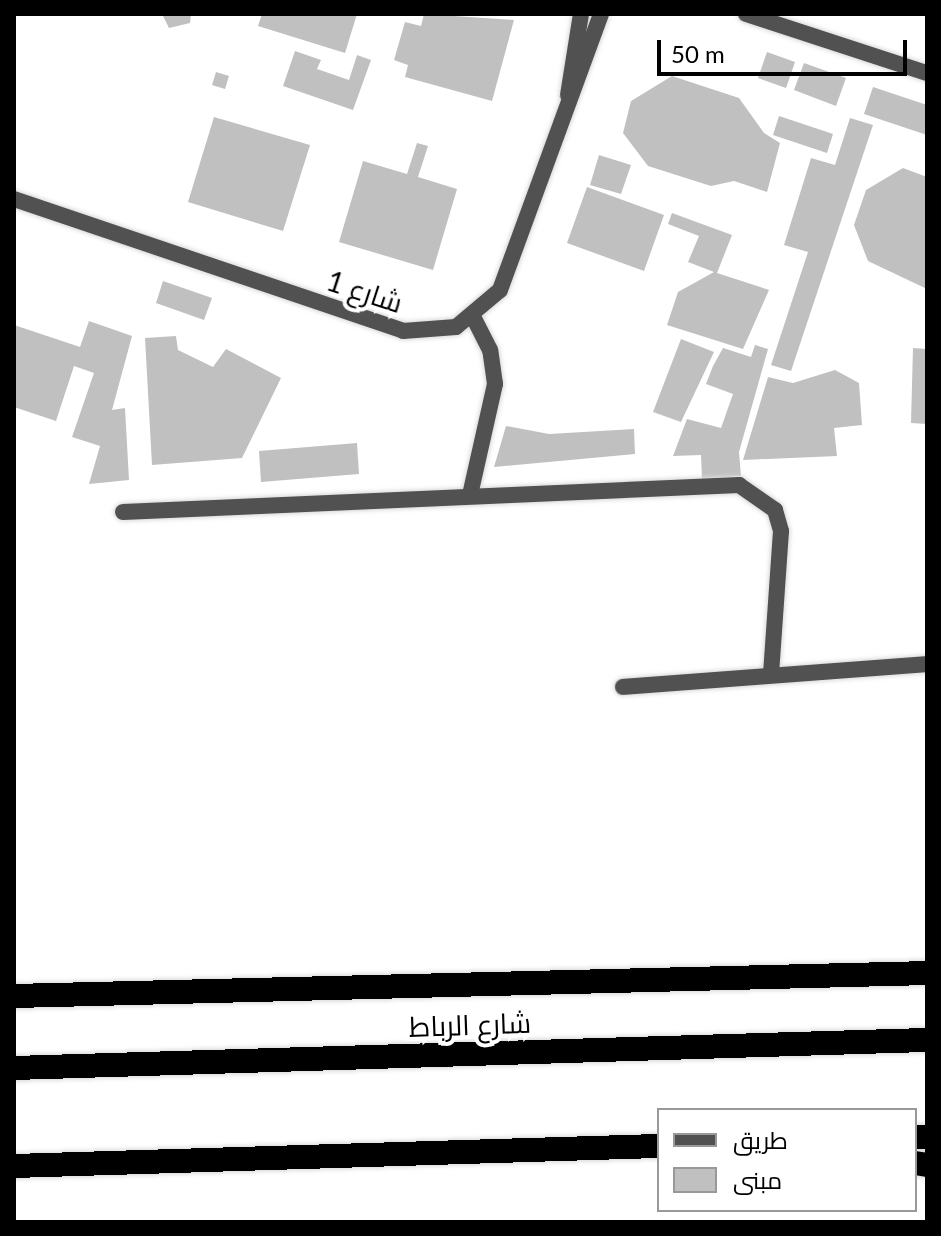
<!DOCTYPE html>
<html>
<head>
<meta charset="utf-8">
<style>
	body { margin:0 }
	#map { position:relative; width:941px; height:1236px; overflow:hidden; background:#fff; font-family:Lato,Cairo,sans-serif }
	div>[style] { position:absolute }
	.building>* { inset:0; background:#c0c0c0 }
	.roads { filter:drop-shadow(0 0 2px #dbdbdb) drop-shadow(0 0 2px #dbdbdb) }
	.service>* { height:16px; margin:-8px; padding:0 8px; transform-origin:8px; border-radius:8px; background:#515151 }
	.minor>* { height:16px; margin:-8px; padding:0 8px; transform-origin:8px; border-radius:8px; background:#515151 }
	.motorway>* { height:24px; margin:-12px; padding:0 12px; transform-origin:12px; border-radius:12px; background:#000 }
	span { translate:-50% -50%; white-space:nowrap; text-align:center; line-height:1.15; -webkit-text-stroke:8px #fff; paint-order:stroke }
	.street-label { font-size:28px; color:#000 }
	.frame { position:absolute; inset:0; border:16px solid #000; pointer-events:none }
	.legend { position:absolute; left:657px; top:1108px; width:260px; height:104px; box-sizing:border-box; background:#fff; border:2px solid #999; margin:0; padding:10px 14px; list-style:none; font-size:24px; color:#000 }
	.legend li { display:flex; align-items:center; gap:16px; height:40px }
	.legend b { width:40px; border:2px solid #999 }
	.scale { position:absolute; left:657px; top:40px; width:250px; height:36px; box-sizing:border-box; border:4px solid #000; border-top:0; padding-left:10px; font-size:24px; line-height:28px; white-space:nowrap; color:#000; -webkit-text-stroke:6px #fff; paint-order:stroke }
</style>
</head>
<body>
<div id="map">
	<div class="building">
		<i style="clip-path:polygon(162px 14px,191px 14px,190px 23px,169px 28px)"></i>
		<i style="clip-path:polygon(262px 14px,357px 14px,345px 53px,258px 26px)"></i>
		<i style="clip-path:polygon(424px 14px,514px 20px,492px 101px,405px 77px,408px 65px,394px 60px,405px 22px,421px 26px)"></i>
		<i style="clip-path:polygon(295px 51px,321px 60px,317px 69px,349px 80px,357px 55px,371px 60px,353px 110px,283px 86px)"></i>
		<i style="clip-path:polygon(767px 52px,795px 62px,786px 88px,758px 78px)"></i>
		<i style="clip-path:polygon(804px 63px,846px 78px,836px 106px,794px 90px)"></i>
		<i style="clip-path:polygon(216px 72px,229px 76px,225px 89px,212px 85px)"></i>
		<i style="clip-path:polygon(672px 76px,739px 98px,764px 133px,780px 143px,767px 192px,734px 181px,711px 186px,648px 166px,623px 133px,631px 101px)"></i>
		<i style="clip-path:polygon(873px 87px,927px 105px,927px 135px,864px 114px)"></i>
		<i style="clip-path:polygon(779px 116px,833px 134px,827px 153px,773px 135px)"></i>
		<i style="clip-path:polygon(214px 117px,310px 145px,283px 231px,188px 202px)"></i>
		<i style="clip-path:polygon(850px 118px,873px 125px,791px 371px,771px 365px,808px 252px,784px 245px,811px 158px,835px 165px)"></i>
		<i style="clip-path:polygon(417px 143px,428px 146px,418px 177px,457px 189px,433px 270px,339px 242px,363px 161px,407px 174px)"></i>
		<i style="clip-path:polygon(599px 155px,631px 165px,621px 194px,590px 185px)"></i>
		<i style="clip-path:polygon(903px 168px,927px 177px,927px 289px,868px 261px,854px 225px,866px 190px)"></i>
		<i style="clip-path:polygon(587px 187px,664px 215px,644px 271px,567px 243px)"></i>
		<i style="clip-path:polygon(672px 213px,732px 235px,717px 273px,769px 290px,743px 349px,667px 325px,678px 292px,714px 272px,688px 262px,699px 236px,668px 224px)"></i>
		<i style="clip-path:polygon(163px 281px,212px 298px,204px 320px,156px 303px)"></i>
		<i style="clip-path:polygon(89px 321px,132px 336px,112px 410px,125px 408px,129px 480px,89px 484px,100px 446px,72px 437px,94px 373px,74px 366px,56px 421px,14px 407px,14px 325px,80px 347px)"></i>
		<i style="clip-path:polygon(176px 336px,178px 350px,213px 367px,226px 349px,281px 378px,242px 458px,152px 465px,145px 338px)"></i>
		<i style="clip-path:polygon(681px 339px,714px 352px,681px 422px,653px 412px)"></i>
		<i style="clip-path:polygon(755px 345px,768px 349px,739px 452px,741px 476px,702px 479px,701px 455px,673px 456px,687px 419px,721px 428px,733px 394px,706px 384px,713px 366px,723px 348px,751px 357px)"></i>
		<i style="clip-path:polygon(913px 348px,927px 349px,927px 424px,911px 423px)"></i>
		<i style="clip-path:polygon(835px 370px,859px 383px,862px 425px,834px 428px,837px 456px,743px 460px,768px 377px,793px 383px)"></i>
		<i style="clip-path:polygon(506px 426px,549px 434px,634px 429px,635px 454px,494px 467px)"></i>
		<i style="clip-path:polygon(357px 443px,359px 474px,261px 482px,259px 451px)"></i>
	</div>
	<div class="roads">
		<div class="service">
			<i style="left:470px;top:495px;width:114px;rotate:-77.3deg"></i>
			<i style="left:495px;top:384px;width:34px;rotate:-98deg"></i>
			<i style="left:490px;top:350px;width:36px;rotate:-117deg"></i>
			<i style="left:123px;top:512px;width:617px;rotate:-2.51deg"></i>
			<i style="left:739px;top:485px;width:44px;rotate:34.8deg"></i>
			<i style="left:775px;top:510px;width:22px;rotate:74deg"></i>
			<i style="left:781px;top:531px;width:144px;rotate:94deg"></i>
		</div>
		<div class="minor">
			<i style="left:746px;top:14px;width:190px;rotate:18.1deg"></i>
			<i style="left:568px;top:95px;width:82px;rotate:-80.9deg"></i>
			<i style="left:14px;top:199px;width:411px;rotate:18.7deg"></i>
			<i style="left:403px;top:331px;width:53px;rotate:-4.3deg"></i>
			<i style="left:456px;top:327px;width:57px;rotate:-40.1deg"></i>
			<i style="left:500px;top:290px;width:294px;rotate:-69.9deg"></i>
			<i style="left:623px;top:687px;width:305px;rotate:-4.3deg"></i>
		</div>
		<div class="motorway">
			<i style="left:14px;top:996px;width:913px;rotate:-1.44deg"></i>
			<i style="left:14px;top:1068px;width:913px;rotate:-1.76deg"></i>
			<i style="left:915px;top:1137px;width:12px"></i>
			<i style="left:915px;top:1163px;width:12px;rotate:9deg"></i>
			<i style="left:14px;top:1166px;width:645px;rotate:-1.78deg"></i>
		</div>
	</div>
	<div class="street-label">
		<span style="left:365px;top:291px;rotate:18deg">شارع 1</span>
		<span style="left:470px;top:1024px;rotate:-2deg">شارع الرباط</span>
	</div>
	<div class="frame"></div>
	<ul class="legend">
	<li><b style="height:10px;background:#515151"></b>طريق</li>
	<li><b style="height:22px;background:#c0c0c0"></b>مبنى</li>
	</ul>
	<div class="scale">50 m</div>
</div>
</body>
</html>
